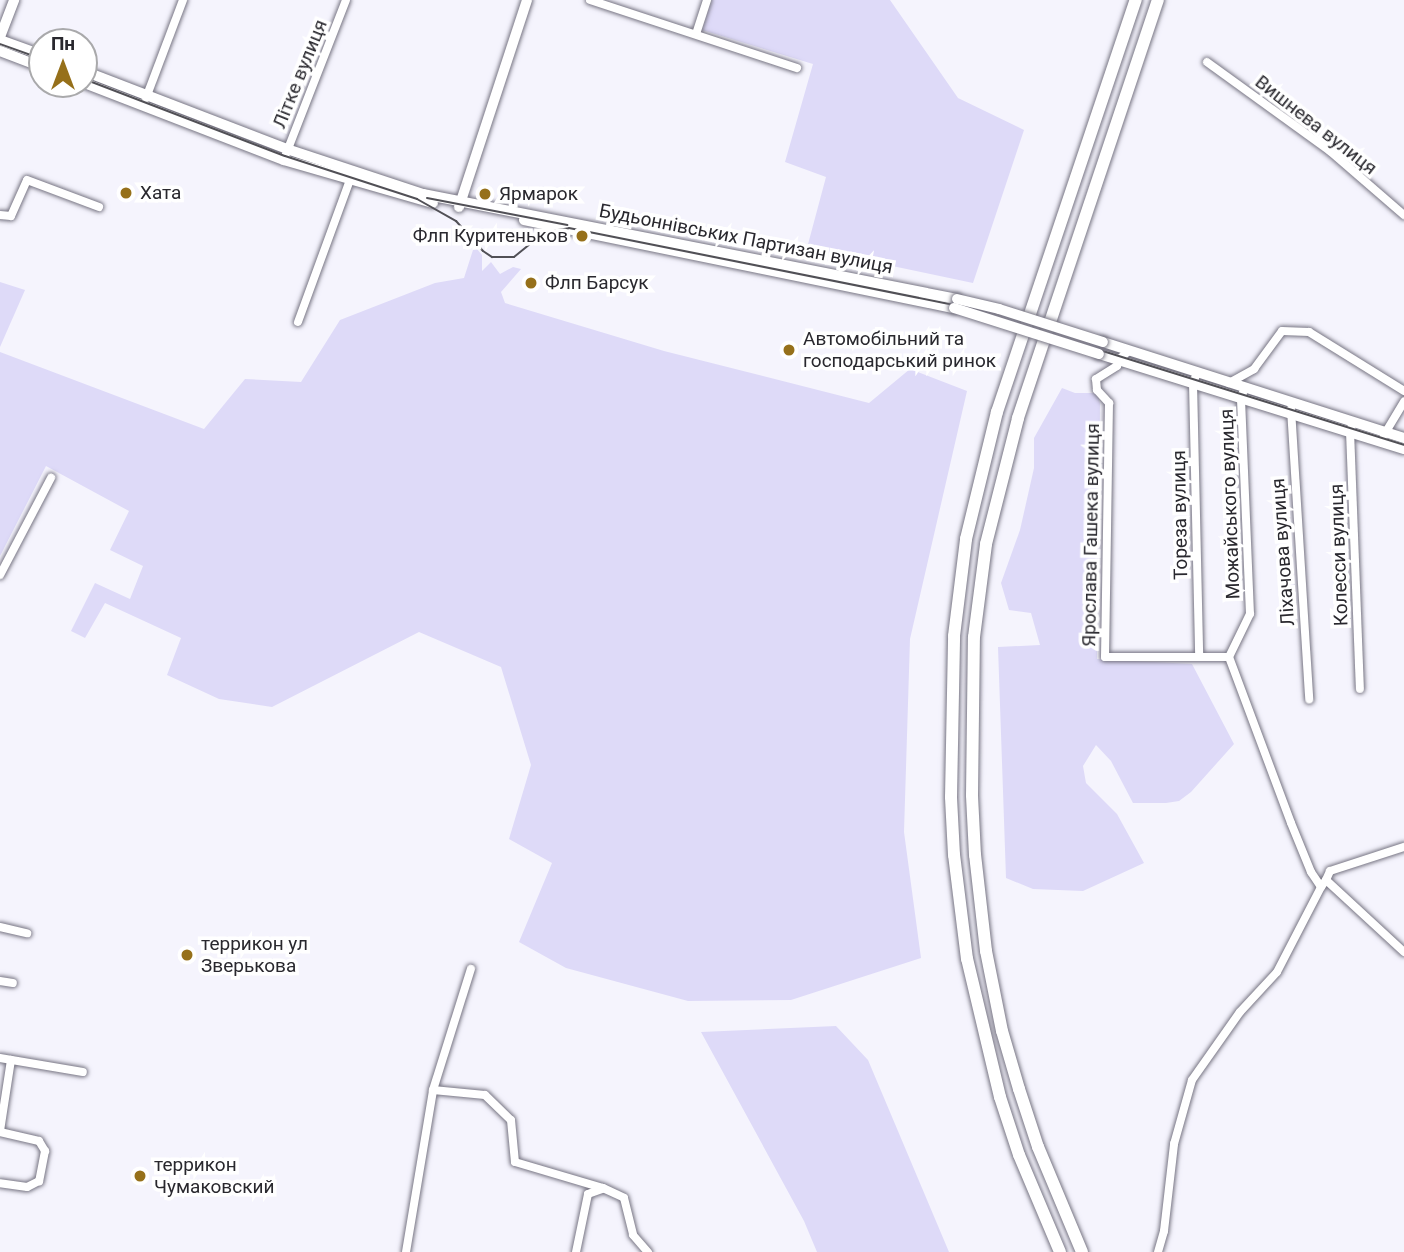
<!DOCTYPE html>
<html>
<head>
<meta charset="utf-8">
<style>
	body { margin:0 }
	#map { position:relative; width:1404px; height:1252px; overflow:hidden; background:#f5f4fd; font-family:Roboto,sans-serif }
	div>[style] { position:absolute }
	.green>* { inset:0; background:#dedaf8 }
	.roads { filter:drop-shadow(0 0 2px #777583) drop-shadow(0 0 2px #777583) }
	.minor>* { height:8px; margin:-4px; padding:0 4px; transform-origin:4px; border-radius:4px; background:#fff }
	.tertiary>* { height:10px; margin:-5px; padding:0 5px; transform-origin:5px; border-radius:5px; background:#fff }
	.secondary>* { height:10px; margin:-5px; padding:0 5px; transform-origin:5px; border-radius:5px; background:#fff }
	.primary>* { height:12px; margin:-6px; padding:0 6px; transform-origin:6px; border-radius:6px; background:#fff }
	.tram>* { height:2px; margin:-1px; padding:0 1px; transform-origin:1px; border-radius:1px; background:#515056 }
	.bridges { filter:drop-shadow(0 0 2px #777583) drop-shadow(0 0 2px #777583) }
	.secondary-bridge>* { height:10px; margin:-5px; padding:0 5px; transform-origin:5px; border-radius:5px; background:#fff }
	.dots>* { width:19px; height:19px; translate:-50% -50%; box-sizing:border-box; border:4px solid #fff; border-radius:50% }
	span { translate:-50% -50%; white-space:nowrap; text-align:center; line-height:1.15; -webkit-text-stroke:7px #fff; paint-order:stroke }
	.street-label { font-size:19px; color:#29282e }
	.poi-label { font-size:19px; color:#29282e }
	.left { translate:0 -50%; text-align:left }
	.right { translate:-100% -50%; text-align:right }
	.north { position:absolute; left:28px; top:28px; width:70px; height:70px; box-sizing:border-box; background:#fff; border:2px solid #a9a9ab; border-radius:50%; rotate:0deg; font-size:19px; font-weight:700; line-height:28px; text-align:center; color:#29282e }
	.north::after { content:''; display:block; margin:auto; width:24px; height:32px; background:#96701a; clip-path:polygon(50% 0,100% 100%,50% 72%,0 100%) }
</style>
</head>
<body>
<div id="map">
	<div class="green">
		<i style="clip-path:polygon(712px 0,890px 0,958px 98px,1024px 130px,973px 283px,807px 248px,826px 177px,785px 162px,813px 64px,702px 30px)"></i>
		<i style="clip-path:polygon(477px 249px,482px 255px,482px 271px,491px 262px,500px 274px,513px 267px,521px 269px,501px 292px,505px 303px,664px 351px,869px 403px,910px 369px,967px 391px,910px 639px,904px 832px,921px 958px,791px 1000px,688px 1001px,566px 968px,519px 942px,552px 863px,509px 839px,531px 765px,501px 667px,419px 632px,272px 707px,219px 699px,167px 675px,181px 638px,105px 603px,85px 638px,71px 631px,95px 583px,130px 599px,143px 566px,110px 550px,129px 511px,46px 466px,0 556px,0 352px,204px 429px,245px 379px,301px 382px,340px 320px,435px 283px,464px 278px,473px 250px)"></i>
		<i style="clip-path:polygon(0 282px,25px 290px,0 347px)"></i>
		<i style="clip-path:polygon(1062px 388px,1075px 393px,1098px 393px,1100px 404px,1097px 659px,1192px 664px,1234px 744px,1191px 792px,1179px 801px,1166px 803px,1133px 803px,1111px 761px,1096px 745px,1083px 766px,1086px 783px,1117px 814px,1144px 863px,1083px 891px,1033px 889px,1006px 878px,998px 647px,1040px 645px,1031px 613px,1009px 610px,1001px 583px,1020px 530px,1034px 468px,1034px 438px)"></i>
		<i style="clip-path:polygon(836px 1026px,868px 1060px,949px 1252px,817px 1252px,804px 1221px,701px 1032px)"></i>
	</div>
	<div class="roads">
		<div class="minor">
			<i style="left:590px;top:0;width:218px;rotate:18.2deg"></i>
			<i style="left:696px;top:34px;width:36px;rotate:-72deg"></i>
			<i style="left:1207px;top:62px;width:152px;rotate:35.9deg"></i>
			<i style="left:1330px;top:151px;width:98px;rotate:40.9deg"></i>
			<i style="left:146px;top:98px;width:105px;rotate:-69.3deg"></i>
			<i style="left:286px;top:154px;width:165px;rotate:-68.7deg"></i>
			<i style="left:0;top:215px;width:11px;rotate:5deg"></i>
			<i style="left:11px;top:216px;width:39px;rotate:-66deg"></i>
			<i style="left:27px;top:180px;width:77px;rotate:20.6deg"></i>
			<i style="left:298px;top:322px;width:151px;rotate:-69.9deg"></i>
			<i style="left:1129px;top:351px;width:13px;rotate:141deg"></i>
			<i style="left:1119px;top:359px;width:7px;rotate:106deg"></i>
			<i style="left:1117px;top:366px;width:25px;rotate:148deg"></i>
			<i style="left:1096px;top:379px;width:11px;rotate:85deg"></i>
			<i style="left:1097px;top:390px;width:18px;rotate:47deg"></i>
			<i style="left:1109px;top:403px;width:254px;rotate:90.9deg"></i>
			<i style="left:1105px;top:657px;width:124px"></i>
			<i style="left:1229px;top:657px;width:177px;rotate:69.5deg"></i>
			<i style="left:1291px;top:823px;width:53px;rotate:67.8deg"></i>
			<i style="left:1311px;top:872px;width:18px;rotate:56deg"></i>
			<i style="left:1197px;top:373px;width:11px;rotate:112deg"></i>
			<i style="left:1193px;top:383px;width:274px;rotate:88.7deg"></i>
			<i style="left:1229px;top:383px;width:29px;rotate:-29deg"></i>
			<i style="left:1254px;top:369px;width:47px;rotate:-53.6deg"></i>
			<i style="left:1282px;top:331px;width:27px;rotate:2deg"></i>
			<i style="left:1309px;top:332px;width:112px;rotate:31.8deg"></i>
			<i style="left:1291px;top:409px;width:291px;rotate:86.4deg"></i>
			<i style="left:1353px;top:422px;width:9px;rotate:108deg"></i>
			<i style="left:1350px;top:431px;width:258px;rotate:87.8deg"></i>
			<i style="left:1384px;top:435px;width:39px;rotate:-59deg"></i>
			<i style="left:0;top:575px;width:110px;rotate:-62.3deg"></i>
			<i style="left:1229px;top:657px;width:48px;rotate:-64deg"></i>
			<i style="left:1250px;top:614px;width:217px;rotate:-92.4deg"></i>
			<i style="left:1241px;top:397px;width:10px;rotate:-66deg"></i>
			<i style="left:1326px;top:880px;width:10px;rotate:-66deg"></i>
			<i style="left:1330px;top:871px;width:78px;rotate:-18deg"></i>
			<i style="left:0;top:927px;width:28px;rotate:13deg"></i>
			<i style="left:0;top:981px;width:13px;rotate:9deg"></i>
			<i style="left:0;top:1058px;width:84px;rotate:9.6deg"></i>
			<i style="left:433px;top:1090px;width:52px;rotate:5.5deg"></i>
			<i style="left:485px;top:1095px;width:36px;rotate:44deg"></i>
			<i style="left:511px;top:1120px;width:42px;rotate:84.6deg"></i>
			<i style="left:515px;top:1162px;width:92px;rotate:16.5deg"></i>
			<i style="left:603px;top:1188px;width:23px;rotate:25deg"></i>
			<i style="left:624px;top:1198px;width:38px;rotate:76deg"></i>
			<i style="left:633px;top:1235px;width:23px;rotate:49deg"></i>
			<i style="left:0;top:1131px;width:72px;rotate:-81.2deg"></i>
			<i style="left:0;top:1132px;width:40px;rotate:13deg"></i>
			<i style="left:39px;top:1141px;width:12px;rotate:59deg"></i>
			<i style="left:45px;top:1151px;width:31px;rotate:101deg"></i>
			<i style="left:39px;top:1181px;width:13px;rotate:153deg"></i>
			<i style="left:27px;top:1187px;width:27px;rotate:-172deg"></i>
			<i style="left:406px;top:1252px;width:164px;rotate:-80.5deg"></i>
			<i style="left:433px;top:1090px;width:127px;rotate:-72.6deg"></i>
			<i style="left:576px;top:1252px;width:59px;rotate:-78.3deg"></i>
			<i style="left:588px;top:1194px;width:15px;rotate:-20deg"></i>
			<i style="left:1158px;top:1252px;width:22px;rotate:-74deg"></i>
			<i style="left:1164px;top:1231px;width:88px;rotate:-83.4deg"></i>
			<i style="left:1174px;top:1144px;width:66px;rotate:-74.3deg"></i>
			<i style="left:1192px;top:1080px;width:83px;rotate:-54.8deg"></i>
			<i style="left:1240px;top:1012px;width:54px;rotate:-47.2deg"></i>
			<i style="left:1277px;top:972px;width:96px;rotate:-62.6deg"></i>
			<i style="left:1321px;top:887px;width:9px;rotate:-54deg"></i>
			<i style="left:1326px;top:880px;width:106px;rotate:42.7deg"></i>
		</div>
		<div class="tertiary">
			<i style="left:0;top:37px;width:40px;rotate:-69deg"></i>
			<i style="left:459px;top:207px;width:218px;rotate:-71.8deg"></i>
		</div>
		<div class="secondary">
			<i style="left:0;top:40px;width:45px;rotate:19.7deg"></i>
			<i style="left:0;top:51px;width:45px;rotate:20.9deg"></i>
			<i style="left:84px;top:71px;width:217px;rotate:21deg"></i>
			<i style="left:287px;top:149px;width:143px;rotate:18.3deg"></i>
			<i style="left:423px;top:194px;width:544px;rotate:11.12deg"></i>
			<i style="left:84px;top:83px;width:214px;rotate:21.1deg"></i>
			<i style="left:284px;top:160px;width:155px;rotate:16.1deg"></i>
			<i style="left:524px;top:220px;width:439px;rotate:11.6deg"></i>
			<i style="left:1103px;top:342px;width:316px;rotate:17.7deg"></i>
			<i style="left:1099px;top:354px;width:319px;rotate:17.3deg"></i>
		</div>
		<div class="primary">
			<i style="left:1060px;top:1252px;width:105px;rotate:-112.9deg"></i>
			<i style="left:1019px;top:1155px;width:61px;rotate:-108.1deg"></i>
			<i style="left:1000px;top:1097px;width:142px;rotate:-103.4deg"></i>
			<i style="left:967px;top:959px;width:105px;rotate:-97.1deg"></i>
			<i style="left:954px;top:855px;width:58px;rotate:-93deg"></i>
			<i style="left:951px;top:797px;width:161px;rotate:-88.9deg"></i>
			<i style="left:954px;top:636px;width:98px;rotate:-82.9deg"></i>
			<i style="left:966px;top:539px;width:131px;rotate:-76.3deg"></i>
			<i style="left:997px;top:412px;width:435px;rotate:-71.4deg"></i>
			<i style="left:1082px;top:1252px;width:114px;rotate:-112.7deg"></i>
			<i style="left:1038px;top:1147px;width:61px;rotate:-108.1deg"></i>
			<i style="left:1019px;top:1089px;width:60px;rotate:-106.3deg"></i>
			<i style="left:1002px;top:1031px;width:82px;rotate:-101.3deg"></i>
			<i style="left:986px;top:951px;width:97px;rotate:-96.5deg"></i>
			<i style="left:975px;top:855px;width:60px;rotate:-92.9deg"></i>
			<i style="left:972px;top:795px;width:158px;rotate:-89.3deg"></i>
			<i style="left:974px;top:637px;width:94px;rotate:-82.6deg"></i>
			<i style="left:986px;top:544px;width:130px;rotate:-75.7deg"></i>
			<i style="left:1018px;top:418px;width:441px;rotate:-71.5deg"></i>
		</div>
	</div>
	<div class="tram">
		<i style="left:0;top:44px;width:45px;rotate:19.7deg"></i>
		<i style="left:84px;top:79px;width:215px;rotate:21deg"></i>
		<i style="left:285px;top:156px;width:139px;rotate:18deg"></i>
		<i style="left:417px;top:199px;width:45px;rotate:29.4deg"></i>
		<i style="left:456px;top:221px;width:40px;rotate:48deg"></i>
		<i style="left:483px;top:251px;width:11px;rotate:34deg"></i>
		<i style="left:492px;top:257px;width:22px"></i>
		<i style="left:514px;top:257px;width:40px;rotate:-39deg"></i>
		<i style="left:545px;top:232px;width:24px;rotate:-9deg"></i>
		<i style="left:569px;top:228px;width:394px;rotate:11.3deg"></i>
		<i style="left:955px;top:305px;width:470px;rotate:17.3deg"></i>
		<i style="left:427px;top:198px;width:143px;rotate:10.9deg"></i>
	</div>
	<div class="bridges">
		<div class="secondary-bridge">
			<i style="left:957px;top:299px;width:43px;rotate:13.4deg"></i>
			<i style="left:999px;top:309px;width:109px;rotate:17.6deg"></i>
			<i style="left:954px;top:308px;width:152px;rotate:17.6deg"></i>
		</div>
	</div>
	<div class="dots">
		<i style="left:126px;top:193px;background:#96701a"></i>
		<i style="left:485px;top:194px;background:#96701a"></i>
		<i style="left:582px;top:236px;background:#96701a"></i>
		<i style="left:531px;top:283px;background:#96701a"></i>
		<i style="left:789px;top:350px;background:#96701a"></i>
		<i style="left:187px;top:955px;background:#96701a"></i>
		<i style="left:140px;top:1176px;background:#96701a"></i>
	</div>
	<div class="street-label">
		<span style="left:300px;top:74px;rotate:-68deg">Літке вулиця</span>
		<span style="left:1316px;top:125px;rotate:38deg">Вишнева вулиця</span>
		<span style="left:746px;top:239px;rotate:11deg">Будьоннівських Партизан вулиця</span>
		<span style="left:1230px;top:504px;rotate:-92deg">Можайського вулиця</span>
		<span style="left:1180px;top:515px;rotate:-91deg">Тореза вулиця</span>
		<span style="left:1091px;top:535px;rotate:-89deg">Ярослава Гашека вулиця</span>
		<span style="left:1283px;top:552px;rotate:-94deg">Ліхачова вулиця</span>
		<span style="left:1339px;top:555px;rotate:-92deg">Колесси вулиця</span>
	</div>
	<div class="poi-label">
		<span class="left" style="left:140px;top:193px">Хата</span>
		<span class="left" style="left:499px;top:194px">Ярмарок</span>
		<span class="right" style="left:568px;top:236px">Флп Куритеньков</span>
		<span class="left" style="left:545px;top:283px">Флп Барсук</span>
		<span class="left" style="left:803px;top:350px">Автомобільний та<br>господарський ринок</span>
		<span class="left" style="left:201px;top:955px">террикон ул<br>Зверькова</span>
		<span class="left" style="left:154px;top:1176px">террикон<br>Чумаковский</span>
	</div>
	<div class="north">Пн</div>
</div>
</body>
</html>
